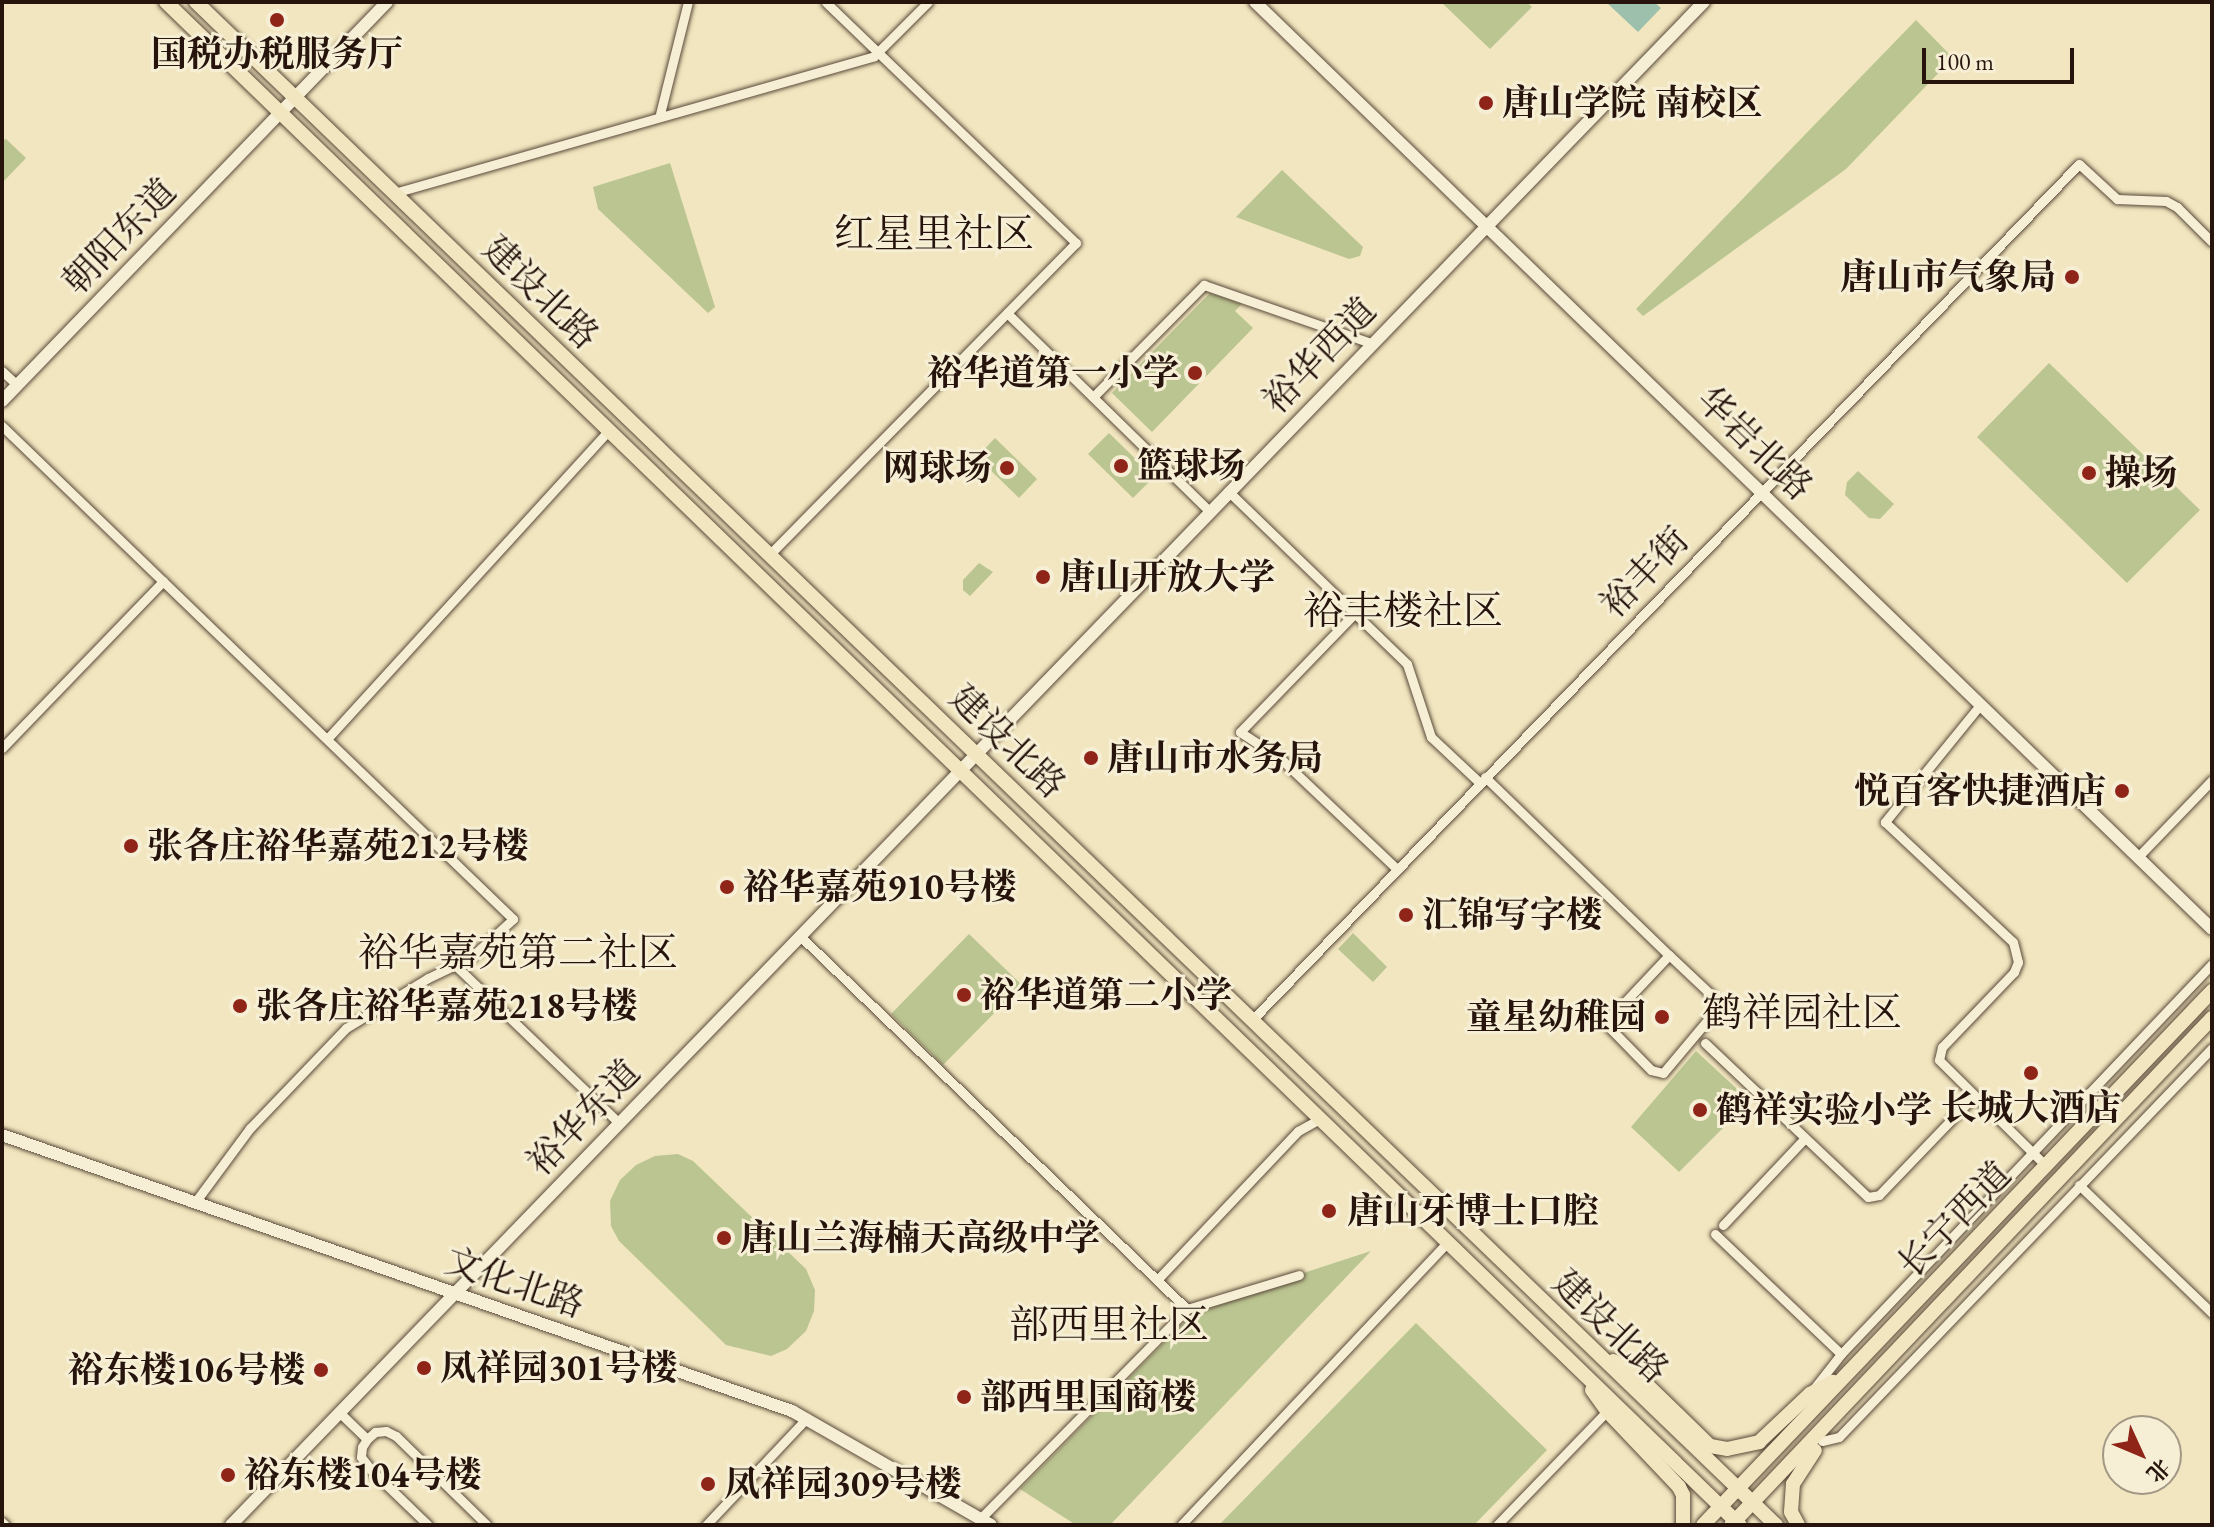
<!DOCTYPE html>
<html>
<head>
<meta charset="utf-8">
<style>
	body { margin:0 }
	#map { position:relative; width:2214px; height:1527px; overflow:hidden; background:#f1e6bf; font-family:"EB Garamond","Noto Serif SC",serif }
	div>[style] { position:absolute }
	.green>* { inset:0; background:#bbc591 }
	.water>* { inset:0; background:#9cc0ac }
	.roads { filter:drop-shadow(0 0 2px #5a493a) drop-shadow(0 0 2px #5a493a) }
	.street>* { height:9px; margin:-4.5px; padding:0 4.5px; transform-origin:4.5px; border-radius:4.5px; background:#f6efd5 }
	.secondary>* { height:12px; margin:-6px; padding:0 6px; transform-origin:6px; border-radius:6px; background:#f6efd5 }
	.primary>* { height:14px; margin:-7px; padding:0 7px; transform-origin:7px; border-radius:7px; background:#f1e6bf }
	.dots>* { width:22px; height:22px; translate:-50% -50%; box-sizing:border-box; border:4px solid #f6efd5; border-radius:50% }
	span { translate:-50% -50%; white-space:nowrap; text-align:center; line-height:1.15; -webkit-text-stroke:6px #f6efd5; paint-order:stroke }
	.poi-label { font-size:36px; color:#27150d; font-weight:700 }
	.left { translate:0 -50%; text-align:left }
	.right { translate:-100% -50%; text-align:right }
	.street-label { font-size:36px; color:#27150d }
	.quarter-label { font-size:40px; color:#27150d }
	.frame { position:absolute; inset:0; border:4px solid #27150d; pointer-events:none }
	.north { position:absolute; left:2102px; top:1415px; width:80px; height:80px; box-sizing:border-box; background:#f6efd5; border:2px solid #a39885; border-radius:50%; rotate:134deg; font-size:22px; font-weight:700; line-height:32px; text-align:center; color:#27150d }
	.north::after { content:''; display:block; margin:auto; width:28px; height:36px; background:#8f2418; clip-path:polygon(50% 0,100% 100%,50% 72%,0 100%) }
	.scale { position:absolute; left:1922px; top:48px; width:152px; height:36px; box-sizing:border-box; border:4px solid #27150d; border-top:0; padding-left:10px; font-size:24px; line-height:28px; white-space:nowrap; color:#27150d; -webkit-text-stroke:6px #f6efd5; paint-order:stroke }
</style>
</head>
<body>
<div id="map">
	<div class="green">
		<i style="clip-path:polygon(1441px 2px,1527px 2px,1532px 7px,1490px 49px)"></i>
		<i style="clip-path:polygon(1916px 20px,1953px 58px,1846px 169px,1643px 316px,1636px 309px)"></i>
		<i style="clip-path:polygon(6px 139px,26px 158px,3px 182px,2px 140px)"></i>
		<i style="clip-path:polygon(670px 163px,715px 307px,708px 313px,598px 209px,593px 187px)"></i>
		<i style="clip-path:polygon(1282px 170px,1363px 247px,1360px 256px,1349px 259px,1236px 217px)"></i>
		<i style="clip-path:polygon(1210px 293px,1242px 304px,1235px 311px,1253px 328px,1152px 432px,1112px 393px)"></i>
		<i style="clip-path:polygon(2049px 363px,2200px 510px,2127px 583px,1977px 437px)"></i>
		<i style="clip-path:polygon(1109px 433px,1154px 477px,1133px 498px,1088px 454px)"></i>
		<i style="clip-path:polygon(995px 438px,1037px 479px,1019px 498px,977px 457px)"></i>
		<i style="clip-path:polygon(1858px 471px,1894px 504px,1880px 519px,1869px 518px,1845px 495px,1847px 482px)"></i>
		<i style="clip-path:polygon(979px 563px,993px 572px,970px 596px,963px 590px,963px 580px)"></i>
		<i style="clip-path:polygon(1353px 933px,1387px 967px,1373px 982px,1338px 949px)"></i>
		<i style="clip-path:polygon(969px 934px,1022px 985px,943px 1065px,891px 1014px)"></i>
		<i style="clip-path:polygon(1696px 1051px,1750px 1101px,1679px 1172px,1631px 1127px)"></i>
		<i style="clip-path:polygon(678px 1154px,693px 1161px,806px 1269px,815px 1290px,814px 1311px,806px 1331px,787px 1349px,771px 1356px,726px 1345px,619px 1241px,611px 1226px,610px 1201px,620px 1180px,636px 1165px,655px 1156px)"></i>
		<i style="clip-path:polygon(1371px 1251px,1110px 1525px,1076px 1525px,1020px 1489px,1199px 1307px)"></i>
		<i style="clip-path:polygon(1416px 1323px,1547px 1450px,1474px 1525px,1219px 1525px)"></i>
	</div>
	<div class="water">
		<i style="clip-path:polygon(1606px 2px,1654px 2px,1661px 8px,1638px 32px)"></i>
	</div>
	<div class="roads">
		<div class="street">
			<i style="left:660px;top:114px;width:115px;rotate:-76deg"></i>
			<i style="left:394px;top:193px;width:499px;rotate:-15.9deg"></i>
			<i style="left:874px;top:56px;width:76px;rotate:-45deg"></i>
			<i style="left:1007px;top:313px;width:283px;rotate:44.4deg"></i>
			<i style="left:2px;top:371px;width:21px;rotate:43deg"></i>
			<i style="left:1093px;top:397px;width:158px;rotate:-45.3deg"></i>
			<i style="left:1204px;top:285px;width:179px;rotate:19.2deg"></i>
			<i style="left:2px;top:426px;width:710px;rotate:43.97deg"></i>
			<i style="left:513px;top:919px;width:58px;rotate:137.8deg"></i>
			<i style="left:470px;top:958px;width:47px;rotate:154.5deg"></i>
			<i style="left:428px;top:978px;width:96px;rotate:148.6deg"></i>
			<i style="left:346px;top:1028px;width:139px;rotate:133.8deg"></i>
			<i style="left:250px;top:1128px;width:91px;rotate:126.5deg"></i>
			<i style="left:1228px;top:491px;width:249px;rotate:44deg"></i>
			<i style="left:1407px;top:664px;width:77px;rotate:71.8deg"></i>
			<i style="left:1431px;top:737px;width:67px;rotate:43.2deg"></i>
			<i style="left:771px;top:553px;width:435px;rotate:-45.5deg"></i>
			<i style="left:1076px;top:243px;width:347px;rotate:-136.1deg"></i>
			<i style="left:1354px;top:614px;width:164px;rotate:134deg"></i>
			<i style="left:1240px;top:732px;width:48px;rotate:33deg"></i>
			<i style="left:1280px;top:758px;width:161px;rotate:43.5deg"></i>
			<i style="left:1980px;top:705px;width:151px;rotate:129.1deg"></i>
			<i style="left:1885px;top:822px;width:175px;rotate:43.2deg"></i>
			<i style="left:2013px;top:942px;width:21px;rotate:76deg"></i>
			<i style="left:2018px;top:962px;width:11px;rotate:112deg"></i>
			<i style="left:2014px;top:972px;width:104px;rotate:133.8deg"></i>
			<i style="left:1942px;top:1047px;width:13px;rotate:103deg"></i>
			<i style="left:1939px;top:1060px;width:151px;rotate:44.7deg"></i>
			<i style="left:327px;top:739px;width:417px;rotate:-47.6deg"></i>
			<i style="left:2px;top:748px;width:232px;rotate:-46deg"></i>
			<i style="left:1485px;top:777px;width:256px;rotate:44.1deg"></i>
			<i style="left:1669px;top:955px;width:71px;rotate:43.3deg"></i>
			<i style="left:1721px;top:1004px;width:90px;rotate:130deg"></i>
			<i style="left:1663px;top:1073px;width:12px;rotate:-166deg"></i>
			<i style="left:1651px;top:1070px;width:66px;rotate:-134.4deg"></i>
			<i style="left:1605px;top:1023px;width:93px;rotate:-46.7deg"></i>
			<i style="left:2137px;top:858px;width:108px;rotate:-46.1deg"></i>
			<i style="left:799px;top:935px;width:539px;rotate:43.95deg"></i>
			<i style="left:1187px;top:1309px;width:295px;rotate:134.6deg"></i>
			<i style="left:457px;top:967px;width:225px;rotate:43.9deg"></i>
			<i style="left:1252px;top:1020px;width:1190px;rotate:-45.99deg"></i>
			<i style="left:2079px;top:164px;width:52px;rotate:42.6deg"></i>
			<i style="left:2117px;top:199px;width:49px;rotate:2.3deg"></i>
			<i style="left:2166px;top:201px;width:13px;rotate:29deg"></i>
			<i style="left:2177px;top:207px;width:49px;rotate:45deg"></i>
			<i style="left:1705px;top:1043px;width:224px;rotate:43.4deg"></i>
			<i style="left:1868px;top:1197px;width:11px;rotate:-10deg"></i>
			<i style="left:1879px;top:1195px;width:137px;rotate:-46.2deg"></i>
			<i style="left:2079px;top:1185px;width:185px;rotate:43.9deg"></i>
			<i style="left:1723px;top:1225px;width:118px;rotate:-46.7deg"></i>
			<i style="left:1715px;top:1234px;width:174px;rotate:43.6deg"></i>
			<i style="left:1157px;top:1280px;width:205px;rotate:-46.6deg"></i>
			<i style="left:1298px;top:1131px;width:26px;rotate:-29deg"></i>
			<i style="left:1187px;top:1309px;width:117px;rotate:-16.9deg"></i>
			<i style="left:1812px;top:1391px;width:47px;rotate:-51.9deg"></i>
			<i style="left:1841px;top:1354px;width:538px;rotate:-46.43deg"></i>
			<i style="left:340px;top:1413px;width:37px;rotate:44deg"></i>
			<i style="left:367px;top:1439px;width:9px;rotate:122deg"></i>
			<i style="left:362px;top:1447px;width:10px;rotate:96deg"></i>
			<i style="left:361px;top:1457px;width:16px;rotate:52deg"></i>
			<i style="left:371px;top:1470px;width:79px;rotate:44deg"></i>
			<i style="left:367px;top:1439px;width:11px;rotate:-41deg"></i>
			<i style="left:375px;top:1432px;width:11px;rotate:-5deg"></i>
			<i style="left:386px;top:1431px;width:11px;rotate:27deg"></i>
			<i style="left:396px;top:1436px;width:127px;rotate:44.4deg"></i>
			<i style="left:1822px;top:1441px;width:17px;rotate:-13deg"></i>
			<i style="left:1839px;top:1437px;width:539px;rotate:-46.2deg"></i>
			<i style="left:2px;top:1522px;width:4px;rotate:45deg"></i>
			<i style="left:706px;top:1525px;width:147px;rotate:-46.7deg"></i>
			<i style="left:1181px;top:1525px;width:388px;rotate:-46.7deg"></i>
			<i style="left:1497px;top:1525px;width:158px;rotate:-46deg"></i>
		</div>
		<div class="secondary">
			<i style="left:1255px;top:2px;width:1332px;rotate:44.09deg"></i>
			<i style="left:2px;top:401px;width:554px;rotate:-46.02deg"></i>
			<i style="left:2px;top:1135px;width:837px;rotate:19.26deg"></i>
			<i style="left:792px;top:1411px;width:229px;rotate:29.8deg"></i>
			<i style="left:231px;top:1525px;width:2119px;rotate:-45.96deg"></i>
		</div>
		<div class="primary">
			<i style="left:166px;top:2px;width:2190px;rotate:44.06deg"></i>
			<i style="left:196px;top:2px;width:2195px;rotate:43.95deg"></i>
			<i style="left:1613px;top:1361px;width:31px;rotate:32deg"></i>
			<i style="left:1639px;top:1377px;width:99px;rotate:44.2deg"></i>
			<i style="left:1710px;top:1446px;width:17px;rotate:10deg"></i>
			<i style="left:1727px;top:1449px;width:33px;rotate:-12deg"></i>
			<i style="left:1759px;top:1442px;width:70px;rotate:-43.3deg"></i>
			<i style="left:1810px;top:1394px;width:26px;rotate:-28deg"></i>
			<i style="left:1592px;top:1390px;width:26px;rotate:54deg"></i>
			<i style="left:1607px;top:1411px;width:105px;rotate:46.5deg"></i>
			<i style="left:1679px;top:1487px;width:9px;rotate:63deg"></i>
			<i style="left:1683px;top:1495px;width:30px;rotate:90deg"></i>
			<i style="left:1703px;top:1525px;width:738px;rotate:-46.37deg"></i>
			<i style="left:1731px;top:1525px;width:699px;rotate:-46.51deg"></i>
			<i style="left:1798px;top:1525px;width:15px;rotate:-118deg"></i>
			<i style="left:1791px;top:1512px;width:28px;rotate:-86deg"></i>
			<i style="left:1793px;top:1484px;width:40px;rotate:-57.1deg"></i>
		</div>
	</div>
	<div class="dots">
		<i style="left:277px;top:20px;background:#8f2418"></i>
		<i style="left:1486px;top:103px;background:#8f2418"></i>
		<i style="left:2072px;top:277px;background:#8f2418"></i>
		<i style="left:1195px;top:373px;background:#8f2418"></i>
		<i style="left:1121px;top:466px;background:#8f2418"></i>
		<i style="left:1007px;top:468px;background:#8f2418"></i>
		<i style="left:2089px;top:473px;background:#8f2418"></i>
		<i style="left:1043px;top:577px;background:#8f2418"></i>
		<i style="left:1091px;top:758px;background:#8f2418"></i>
		<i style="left:2122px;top:791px;background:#8f2418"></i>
		<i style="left:131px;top:846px;background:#8f2418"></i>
		<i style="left:727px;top:887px;background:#8f2418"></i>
		<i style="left:1406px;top:915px;background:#8f2418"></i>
		<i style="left:964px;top:995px;background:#8f2418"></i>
		<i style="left:240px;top:1006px;background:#8f2418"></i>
		<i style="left:1662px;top:1017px;background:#8f2418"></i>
		<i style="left:2031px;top:1073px;background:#8f2418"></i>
		<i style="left:1700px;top:1110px;background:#8f2418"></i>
		<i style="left:1329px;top:1211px;background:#8f2418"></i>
		<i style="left:724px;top:1238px;background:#8f2418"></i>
		<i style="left:424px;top:1368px;background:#8f2418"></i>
		<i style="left:321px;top:1370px;background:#8f2418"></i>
		<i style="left:964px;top:1397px;background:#8f2418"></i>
		<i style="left:228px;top:1475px;background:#8f2418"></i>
		<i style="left:708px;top:1484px;background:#8f2418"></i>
	</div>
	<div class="poi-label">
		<span style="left:277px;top:54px">国税办税服务厅</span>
		<span class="left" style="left:1502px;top:103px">唐山学院 南校区</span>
		<span class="right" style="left:2056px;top:277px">唐山市气象局</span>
		<span class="right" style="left:1179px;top:373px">裕华道第一小学</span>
		<span class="left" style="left:1137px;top:466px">篮球场</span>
		<span class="right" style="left:991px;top:468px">网球场</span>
		<span class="left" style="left:2105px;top:473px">操场</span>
		<span class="left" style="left:1059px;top:577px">唐山开放大学</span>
		<span class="left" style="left:1107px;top:758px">唐山市水务局</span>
		<span class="right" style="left:2106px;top:791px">悦百客快捷酒店</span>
		<span class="left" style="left:147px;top:846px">张各庄裕华嘉苑212号楼</span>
		<span class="left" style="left:743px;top:887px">裕华嘉苑910号楼</span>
		<span class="left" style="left:1422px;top:915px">汇锦写字楼</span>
		<span class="left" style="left:980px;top:995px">裕华道第二小学</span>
		<span class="left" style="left:256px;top:1006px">张各庄裕华嘉苑218号楼</span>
		<span class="right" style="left:1646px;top:1017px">童星幼稚园</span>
		<span style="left:2031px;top:1108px">长城大酒店</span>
		<span class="left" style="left:1716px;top:1110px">鹤祥实验小学</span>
		<span class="left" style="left:1347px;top:1211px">唐山牙博士口腔</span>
		<span class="left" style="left:740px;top:1238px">唐山兰海楠天高级中学</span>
		<span class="left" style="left:440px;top:1368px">凤祥园301号楼</span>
		<span class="right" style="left:305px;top:1370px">裕东楼106号楼</span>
		<span class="left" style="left:980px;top:1397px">部西里国商楼</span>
		<span class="left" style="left:244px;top:1475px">裕东楼104号楼</span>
		<span class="left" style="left:724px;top:1484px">凤祥园309号楼</span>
	</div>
	<div class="street-label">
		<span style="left:119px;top:236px;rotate:-46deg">朝阳东道</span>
		<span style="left:541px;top:292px;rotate:44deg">建设北路</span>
		<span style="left:1319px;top:355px;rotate:-46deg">裕华西道</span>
		<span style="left:1755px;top:443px;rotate:44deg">华岩北路</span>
		<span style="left:1644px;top:572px;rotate:-46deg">裕丰街</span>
		<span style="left:1008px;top:741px;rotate:44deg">建设北路</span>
		<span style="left:583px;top:1117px;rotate:-46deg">裕华东道</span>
		<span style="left:1954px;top:1219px;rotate:-46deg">长宁西道</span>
		<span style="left:515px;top:1282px;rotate:19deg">文化北路</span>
		<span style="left:1611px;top:1326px;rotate:44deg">建设北路</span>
	</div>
	<div class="quarter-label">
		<span style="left:934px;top:233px">红星里社区</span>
		<span style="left:1403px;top:610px">裕丰楼社区</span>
		<span style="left:518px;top:952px">裕华嘉苑第二社区</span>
		<span style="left:1802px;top:1012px">鹤祥园社区</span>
		<span style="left:1109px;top:1324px">部西里社区</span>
	</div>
	<div class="frame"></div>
	<div class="north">北</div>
	<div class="scale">100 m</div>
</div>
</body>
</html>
